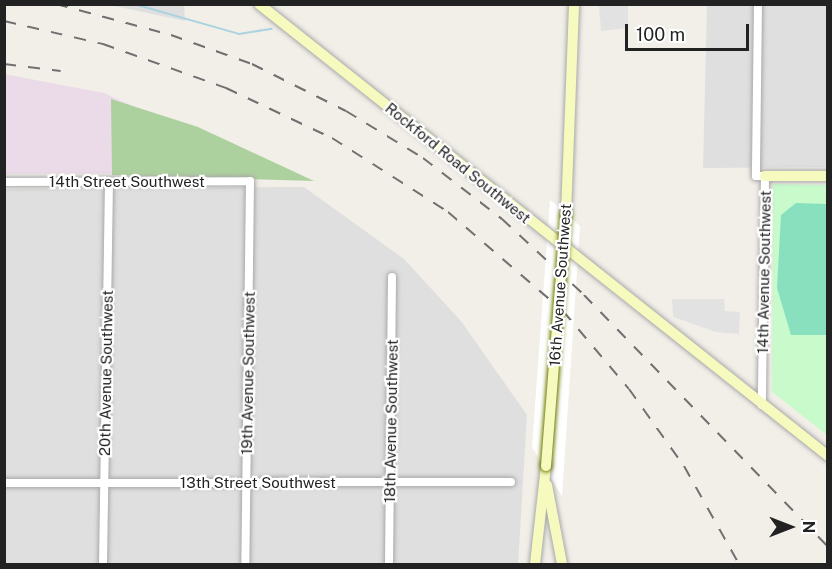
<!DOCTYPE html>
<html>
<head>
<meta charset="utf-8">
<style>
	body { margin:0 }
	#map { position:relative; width:832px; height:569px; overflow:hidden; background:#f2efe9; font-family:"Public Sans",sans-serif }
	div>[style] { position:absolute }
	.residential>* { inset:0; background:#e0dfdf }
	.industrial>* { inset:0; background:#ebdbe8 }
	.forest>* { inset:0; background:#add19e }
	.park>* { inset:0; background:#c8facc }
	.pitch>* { inset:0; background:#88e0be }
	.parking>* { inset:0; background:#e2e2e2 }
	.pier>* { inset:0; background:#fff }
	.stream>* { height:2px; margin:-1px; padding:0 1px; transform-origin:1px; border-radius:1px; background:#aad3df }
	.roads { filter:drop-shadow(0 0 2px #a9a9a9) drop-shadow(0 0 2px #a9a9a9) }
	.street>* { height:8px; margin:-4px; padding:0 4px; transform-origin:4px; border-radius:4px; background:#fff }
	.secondary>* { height:10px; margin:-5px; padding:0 5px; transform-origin:5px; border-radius:5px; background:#f7fabf }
	.rail>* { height:2px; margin-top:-1px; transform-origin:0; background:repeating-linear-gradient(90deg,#707070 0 12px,transparent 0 24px) }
	.bridges { filter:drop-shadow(0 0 2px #707d05) drop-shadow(0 0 2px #707d05) }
	.secondary-bridge>* { height:10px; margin:-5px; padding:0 5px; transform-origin:5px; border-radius:5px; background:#f7fabf }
	span { translate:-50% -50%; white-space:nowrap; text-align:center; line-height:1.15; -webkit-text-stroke:4.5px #fff; paint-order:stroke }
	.street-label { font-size:15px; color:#222 }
	.frame { position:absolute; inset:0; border:6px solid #222; pointer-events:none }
	.north { position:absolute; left:760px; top:497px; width:60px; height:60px; -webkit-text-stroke:4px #fff; paint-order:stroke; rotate:90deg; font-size:16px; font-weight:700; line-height:24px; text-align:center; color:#222 }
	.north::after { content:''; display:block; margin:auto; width:21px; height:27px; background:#222; clip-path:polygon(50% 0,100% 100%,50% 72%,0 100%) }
	.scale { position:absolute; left:625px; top:24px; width:124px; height:27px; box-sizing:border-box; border:3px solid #222; border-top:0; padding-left:8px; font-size:18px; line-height:21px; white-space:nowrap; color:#222; -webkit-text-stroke:4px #fff; paint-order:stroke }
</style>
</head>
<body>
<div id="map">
	<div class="residential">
		<i style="clip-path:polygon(110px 5px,184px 5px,185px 21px)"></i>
		<i style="clip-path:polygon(707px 5px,827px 5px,827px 167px,703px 168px)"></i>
		<i style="clip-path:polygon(304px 187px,404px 259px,461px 321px,527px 415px,518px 564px,5px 564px,4px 189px)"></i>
	</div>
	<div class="industrial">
		<i style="clip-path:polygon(4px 74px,104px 93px,279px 173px,5px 174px)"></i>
	</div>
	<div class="forest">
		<i style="clip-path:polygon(111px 99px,198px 127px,314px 181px,112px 175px)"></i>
	</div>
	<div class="park">
		<i style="clip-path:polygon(773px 184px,827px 185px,827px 435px,772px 392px)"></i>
	</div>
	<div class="pitch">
		<i style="clip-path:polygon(796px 203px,827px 204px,827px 335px,791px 335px,777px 288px,781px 215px)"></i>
	</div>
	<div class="parking">
		<i style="clip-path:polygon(599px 5px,628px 5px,628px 28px,601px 31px)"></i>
		<i style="clip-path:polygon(672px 299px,724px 299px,725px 311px,740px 312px,739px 334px,716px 332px,673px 317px)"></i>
	</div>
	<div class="pier">
		<i style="clip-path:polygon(550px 200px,580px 226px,562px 496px,532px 447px)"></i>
	</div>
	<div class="stream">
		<i style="left:134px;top:4px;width:109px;rotate:15.9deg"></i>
		<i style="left:239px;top:34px;width:33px;rotate:-9deg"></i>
	</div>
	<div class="roads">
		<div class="street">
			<i style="left:758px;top:4px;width:172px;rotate:90.7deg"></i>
			<i style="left:756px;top:176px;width:9px"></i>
			<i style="left:765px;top:176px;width:229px;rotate:90.8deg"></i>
			<i style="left:4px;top:182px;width:246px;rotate:-0.2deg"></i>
			<i style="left:250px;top:181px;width:383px;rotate:90.7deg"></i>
			<i style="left:4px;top:483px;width:507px;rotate:-0.11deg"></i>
			<i style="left:103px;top:564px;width:382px;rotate:-89.1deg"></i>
			<i style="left:389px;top:564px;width:287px;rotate:-89.4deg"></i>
		</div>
		<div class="secondary">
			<i style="left:259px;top:4px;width:727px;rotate:38.46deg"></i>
			<i style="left:765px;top:176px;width:63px"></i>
			<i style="left:566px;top:214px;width:210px;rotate:-87.8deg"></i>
			<i style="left:547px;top:485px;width:80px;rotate:79.2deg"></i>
			<i style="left:535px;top:564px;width:99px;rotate:-83.6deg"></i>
		</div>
	</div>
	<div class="rail">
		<i style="left:56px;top:4px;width:119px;rotate:15.1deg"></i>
		<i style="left:171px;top:35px;width:86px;rotate:19.7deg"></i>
		<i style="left:252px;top:64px;width:105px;rotate:26.6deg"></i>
		<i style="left:346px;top:111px;width:90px;rotate:31.4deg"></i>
		<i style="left:423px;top:158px;width:100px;rotate:37.7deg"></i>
		<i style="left:502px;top:219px;width:112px;rotate:42.8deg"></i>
		<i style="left:584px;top:295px;width:351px;rotate:45.9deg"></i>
		<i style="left:4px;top:21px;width:102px;rotate:13.1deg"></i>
		<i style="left:103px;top:44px;width:131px;rotate:19.7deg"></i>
		<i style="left:226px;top:88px;width:117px;rotate:25.3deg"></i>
		<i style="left:332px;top:138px;width:138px;rotate:32.5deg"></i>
		<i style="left:448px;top:212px;width:152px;rotate:40.7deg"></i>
		<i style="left:563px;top:311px;width:102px;rotate:49.8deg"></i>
		<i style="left:629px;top:389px;width:95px;rotate:54.5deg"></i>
		<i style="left:684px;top:466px;width:112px;rotate:60.7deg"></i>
		<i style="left:4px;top:64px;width:57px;rotate:7deg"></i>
	</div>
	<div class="bridges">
		<div class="secondary-bridge">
			<i style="left:546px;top:466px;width:253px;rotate:-85.5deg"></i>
		</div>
	</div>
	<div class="street-label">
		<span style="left:458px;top:163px;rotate:39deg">Rockford Road Southwest</span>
		<span style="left:127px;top:182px">14th Street Southwest</span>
		<span style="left:764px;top:272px;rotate:-89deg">14th Avenue Southwest</span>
		<span style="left:560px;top:285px;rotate:-86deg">16th Avenue Southwest</span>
		<span style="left:106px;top:373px;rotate:-89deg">20th Avenue Southwest</span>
		<span style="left:248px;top:373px;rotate:-89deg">19th Avenue Southwest</span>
		<span style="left:391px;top:421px;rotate:-89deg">18th Avenue Southwest</span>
		<span style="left:258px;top:483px">13th Street Southwest</span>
	</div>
	<div class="frame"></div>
	<div class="north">N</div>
	<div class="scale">100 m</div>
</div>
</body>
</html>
